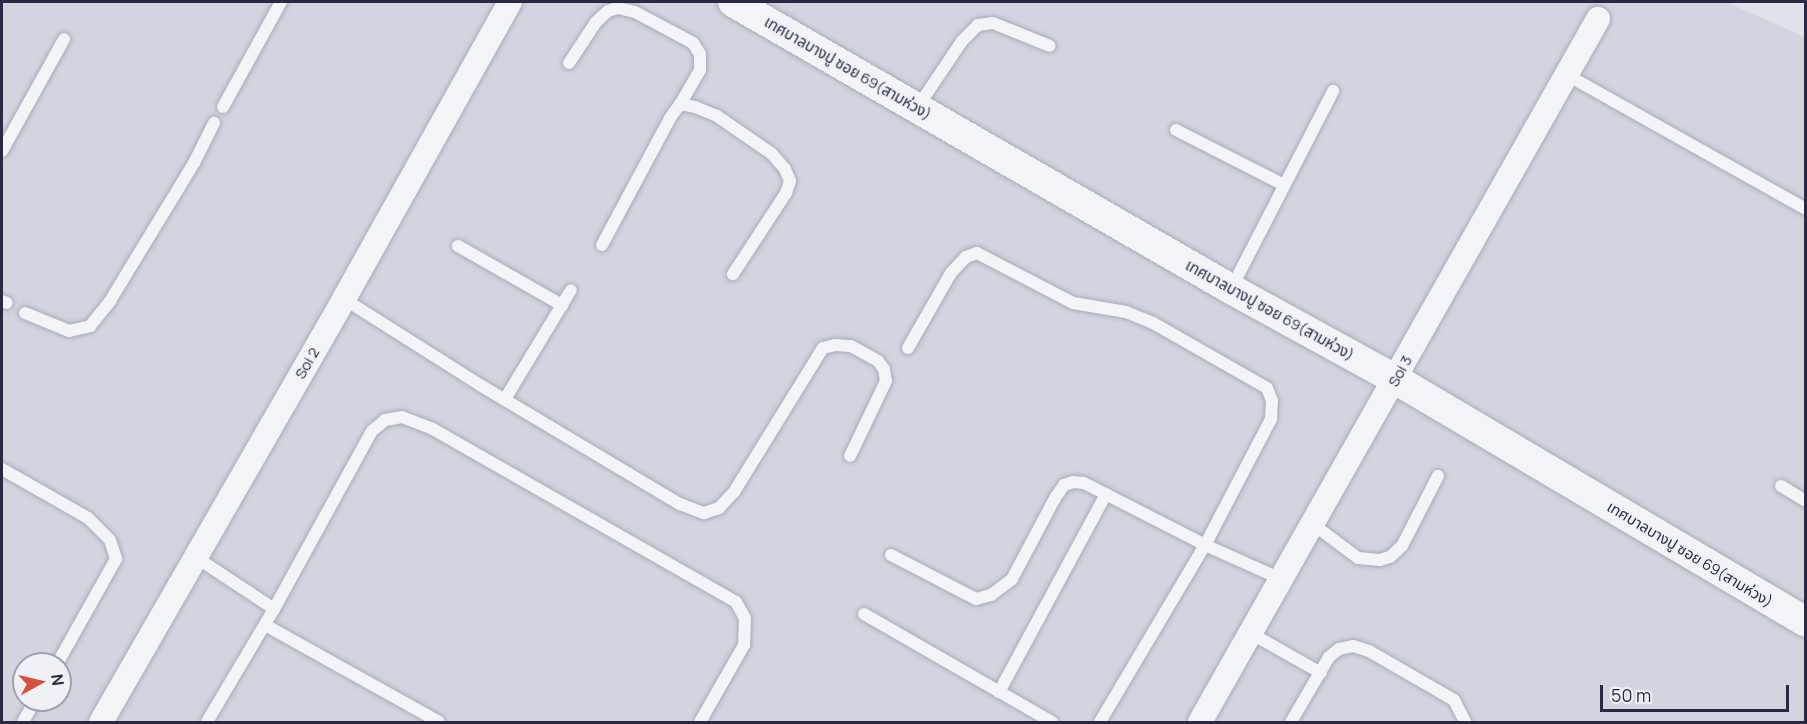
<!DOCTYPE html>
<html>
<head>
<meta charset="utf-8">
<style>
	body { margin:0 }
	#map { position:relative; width:1807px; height:724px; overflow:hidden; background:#e0e2ea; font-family:Manrope,"Noto Sans Thai",sans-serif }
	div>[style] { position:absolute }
	.built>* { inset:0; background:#d2d4df }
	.roads { filter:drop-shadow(0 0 2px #a9abb8) drop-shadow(0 0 2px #a9abb8) }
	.service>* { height:12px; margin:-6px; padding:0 6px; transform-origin:6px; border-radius:6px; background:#f3f4f8 }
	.minor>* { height:24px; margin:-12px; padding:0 12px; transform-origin:12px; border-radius:12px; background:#f3f4f8 }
	.tertiary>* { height:30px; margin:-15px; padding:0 15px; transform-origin:15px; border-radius:15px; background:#f3f4f8 }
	span { translate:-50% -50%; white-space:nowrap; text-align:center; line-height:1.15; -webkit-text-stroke:4.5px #f0f1f7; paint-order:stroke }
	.street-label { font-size:15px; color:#282a43 }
	.frame { position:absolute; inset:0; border:3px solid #282a43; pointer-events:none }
	.north { position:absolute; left:12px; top:652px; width:60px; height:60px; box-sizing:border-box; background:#f0f1f7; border:2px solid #a0a1af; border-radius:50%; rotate:82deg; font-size:16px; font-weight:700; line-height:24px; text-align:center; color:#282a43 }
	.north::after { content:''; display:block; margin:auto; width:21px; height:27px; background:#d74f3d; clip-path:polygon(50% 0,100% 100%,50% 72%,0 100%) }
	.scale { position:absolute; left:1600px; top:685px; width:189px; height:27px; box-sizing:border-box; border:3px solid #282a43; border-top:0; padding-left:8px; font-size:18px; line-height:21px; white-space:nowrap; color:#282a43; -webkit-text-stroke:4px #f0f1f7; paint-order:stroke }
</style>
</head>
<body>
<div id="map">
	<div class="built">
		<i style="clip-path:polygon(evenodd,2px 2px,1726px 2px,1805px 37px,1805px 722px,2px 722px,2px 2px,24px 664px,60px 664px,60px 700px,24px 700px,24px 664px)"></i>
	</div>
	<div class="roads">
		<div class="service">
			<i style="left:569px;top:63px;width:49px;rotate:-56.6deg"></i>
			<i style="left:596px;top:22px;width:16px;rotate:-43deg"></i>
			<i style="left:608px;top:11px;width:10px;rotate:-17deg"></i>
			<i style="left:618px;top:8px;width:17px;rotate:13deg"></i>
			<i style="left:635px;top:12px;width:66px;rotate:28.1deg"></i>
			<i style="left:693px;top:43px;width:13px;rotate:58deg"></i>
			<i style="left:700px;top:54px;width:16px;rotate:90deg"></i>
			<i style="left:700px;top:70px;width:39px;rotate:120deg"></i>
			<i style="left:1567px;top:75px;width:274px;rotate:29.3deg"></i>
			<i style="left:223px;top:107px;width:120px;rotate:-61.1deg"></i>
			<i style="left:917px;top:108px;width:81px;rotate:-56.1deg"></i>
			<i style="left:962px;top:41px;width:23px;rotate:-45deg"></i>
			<i style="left:978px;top:25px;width:15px;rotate:-8deg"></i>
			<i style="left:993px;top:23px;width:61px;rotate:22deg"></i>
			<i style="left:1176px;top:130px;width:121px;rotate:27deg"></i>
			<i style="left:2px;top:151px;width:128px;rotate:-61deg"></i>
			<i style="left:602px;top:245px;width:144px;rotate:-61.8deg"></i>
			<i style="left:670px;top:118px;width:17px;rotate:-54deg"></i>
			<i style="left:680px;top:104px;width:15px;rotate:11deg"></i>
			<i style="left:695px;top:107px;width:24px;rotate:22deg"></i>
			<i style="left:717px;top:116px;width:67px;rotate:34.6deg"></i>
			<i style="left:772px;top:154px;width:20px;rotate:49deg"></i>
			<i style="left:785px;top:169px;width:13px;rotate:67deg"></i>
			<i style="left:790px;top:181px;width:13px;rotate:108deg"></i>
			<i style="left:786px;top:193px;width:97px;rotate:123.2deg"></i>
			<i style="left:458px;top:246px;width:120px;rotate:29.6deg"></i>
			<i style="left:1231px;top:289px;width:223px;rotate:-62.7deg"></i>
			<i style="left:344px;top:299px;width:161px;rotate:32.3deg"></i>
			<i style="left:480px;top:385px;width:233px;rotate:30.8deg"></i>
			<i style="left:680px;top:504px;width:26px;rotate:21deg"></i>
			<i style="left:704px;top:513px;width:16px;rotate:-18deg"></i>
			<i style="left:719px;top:508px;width:22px;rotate:-47deg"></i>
			<i style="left:734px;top:492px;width:169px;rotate:-58.3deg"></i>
			<i style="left:823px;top:348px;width:12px;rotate:-14deg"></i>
			<i style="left:835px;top:345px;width:16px;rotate:4deg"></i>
			<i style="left:851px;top:346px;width:31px;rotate:29deg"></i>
			<i style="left:878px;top:361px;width:10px;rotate:53deg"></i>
			<i style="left:884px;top:369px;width:12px;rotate:81deg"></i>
			<i style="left:886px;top:381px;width:83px;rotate:115.6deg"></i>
			<i style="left:2px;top:301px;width:5px;rotate:22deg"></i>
			<i style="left:25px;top:313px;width:48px;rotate:22.2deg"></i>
			<i style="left:69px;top:331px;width:22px;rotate:-13deg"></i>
			<i style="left:90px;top:326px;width:32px;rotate:-51deg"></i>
			<i style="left:110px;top:301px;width:162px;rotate:-58.7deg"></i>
			<i style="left:194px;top:163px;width:45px;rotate:-63.4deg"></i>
			<i style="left:908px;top:348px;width:86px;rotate:-60.2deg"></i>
			<i style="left:951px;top:273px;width:22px;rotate:-47deg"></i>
			<i style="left:966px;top:257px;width:12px;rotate:-20deg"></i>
			<i style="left:977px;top:253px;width:108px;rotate:27.5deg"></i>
			<i style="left:1073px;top:303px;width:54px;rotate:9.6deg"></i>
			<i style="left:1126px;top:312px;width:29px;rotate:22deg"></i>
			<i style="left:1153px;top:323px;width:131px;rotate:29.7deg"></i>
			<i style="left:1267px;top:388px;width:14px;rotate:69deg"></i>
			<i style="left:1272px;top:401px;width:18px;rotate:93deg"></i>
			<i style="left:1271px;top:419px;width:142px;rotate:117.6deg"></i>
			<i style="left:1205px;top:545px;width:206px;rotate:120.7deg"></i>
			<i style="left:505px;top:399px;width:127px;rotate:-58.8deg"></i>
			<i style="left:2px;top:469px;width:99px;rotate:29.7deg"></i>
			<i style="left:88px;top:518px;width:31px;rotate:45deg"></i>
			<i style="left:110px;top:540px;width:20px;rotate:72deg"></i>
			<i style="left:116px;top:559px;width:120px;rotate:119.3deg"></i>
			<i style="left:1781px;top:486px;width:29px;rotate:31deg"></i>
			<i style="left:1314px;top:525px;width:55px;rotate:36.9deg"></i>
			<i style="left:1358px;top:558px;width:22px;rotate:5deg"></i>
			<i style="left:1380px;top:560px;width:10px;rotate:-17deg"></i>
			<i style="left:1390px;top:557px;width:16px;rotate:-43deg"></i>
			<i style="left:1402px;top:546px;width:79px;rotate:-62.8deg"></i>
			<i style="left:891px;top:555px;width:96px;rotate:27.4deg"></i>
			<i style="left:976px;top:599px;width:16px;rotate:-15deg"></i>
			<i style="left:991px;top:595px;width:26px;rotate:-37deg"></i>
			<i style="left:1012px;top:579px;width:92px;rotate:-62deg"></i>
			<i style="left:1055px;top:498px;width:16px;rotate:-55deg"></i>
			<i style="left:1064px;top:485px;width:9px;rotate:-18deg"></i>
			<i style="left:1073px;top:482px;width:11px;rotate:5deg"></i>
			<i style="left:1084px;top:483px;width:136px;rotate:27.1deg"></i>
			<i style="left:1205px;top:545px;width:83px;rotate:24.1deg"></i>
			<i style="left:197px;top:558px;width:92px;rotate:33.5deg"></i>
			<i style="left:274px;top:609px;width:131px;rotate:120.7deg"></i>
			<i style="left:274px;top:609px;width:203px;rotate:-61.2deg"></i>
			<i style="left:372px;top:431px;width:17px;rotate:-40deg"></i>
			<i style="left:385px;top:420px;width:17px;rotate:-10deg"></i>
			<i style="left:402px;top:417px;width:31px;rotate:21deg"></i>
			<i style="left:431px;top:428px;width:351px;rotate:29.7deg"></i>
			<i style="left:736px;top:602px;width:18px;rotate:61deg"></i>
			<i style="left:745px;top:618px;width:27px;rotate:92deg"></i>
			<i style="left:744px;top:645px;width:89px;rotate:119.7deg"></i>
			<i style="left:864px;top:614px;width:217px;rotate:29.9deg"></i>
			<i style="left:265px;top:625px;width:199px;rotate:29.1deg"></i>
			<i style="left:1252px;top:634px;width:79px;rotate:29.5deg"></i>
			<i style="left:999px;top:692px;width:225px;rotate:-61.6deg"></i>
			<i style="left:23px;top:722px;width:25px;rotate:-61deg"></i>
			<i style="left:1291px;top:722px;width:75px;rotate:-59.7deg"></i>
			<i style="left:1329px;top:657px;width:13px;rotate:-39deg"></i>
			<i style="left:1339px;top:649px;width:14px;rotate:-12deg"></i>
			<i style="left:1353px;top:646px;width:17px;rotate:17deg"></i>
			<i style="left:1369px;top:651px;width:98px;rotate:30deg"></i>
			<i style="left:1454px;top:700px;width:25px;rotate:63deg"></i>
		</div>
		<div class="minor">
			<i style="left:101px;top:722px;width:488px;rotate:-60.1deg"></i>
			<i style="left:344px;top:299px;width:340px;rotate:-60.8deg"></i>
			<i style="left:1200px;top:722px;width:808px;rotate:-60.48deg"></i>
		</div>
		<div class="tertiary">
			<i style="left:733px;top:2px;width:575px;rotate:29.96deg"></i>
			<i style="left:1231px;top:289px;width:187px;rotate:28.8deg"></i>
			<i style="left:1395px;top:379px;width:477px;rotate:30.6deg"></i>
		</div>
	</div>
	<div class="street-label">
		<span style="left:848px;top:68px;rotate:30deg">เทศบาลบางปู ซอย 69(สามห่วง)</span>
		<span style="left:1270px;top:310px;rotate:29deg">เทศบาลบางปู ซอย 69(สามห่วง)</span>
		<span style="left:307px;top:363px;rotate:-60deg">Soi 2</span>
		<span style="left:1400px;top:371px;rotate:-61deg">Soi 3</span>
		<span style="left:1690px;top:554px;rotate:31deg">เทศบาลบางปู ซอย 69(สามห่วง)</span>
	</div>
	<div class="frame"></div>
	<div class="north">N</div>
	<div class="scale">50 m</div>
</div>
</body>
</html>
